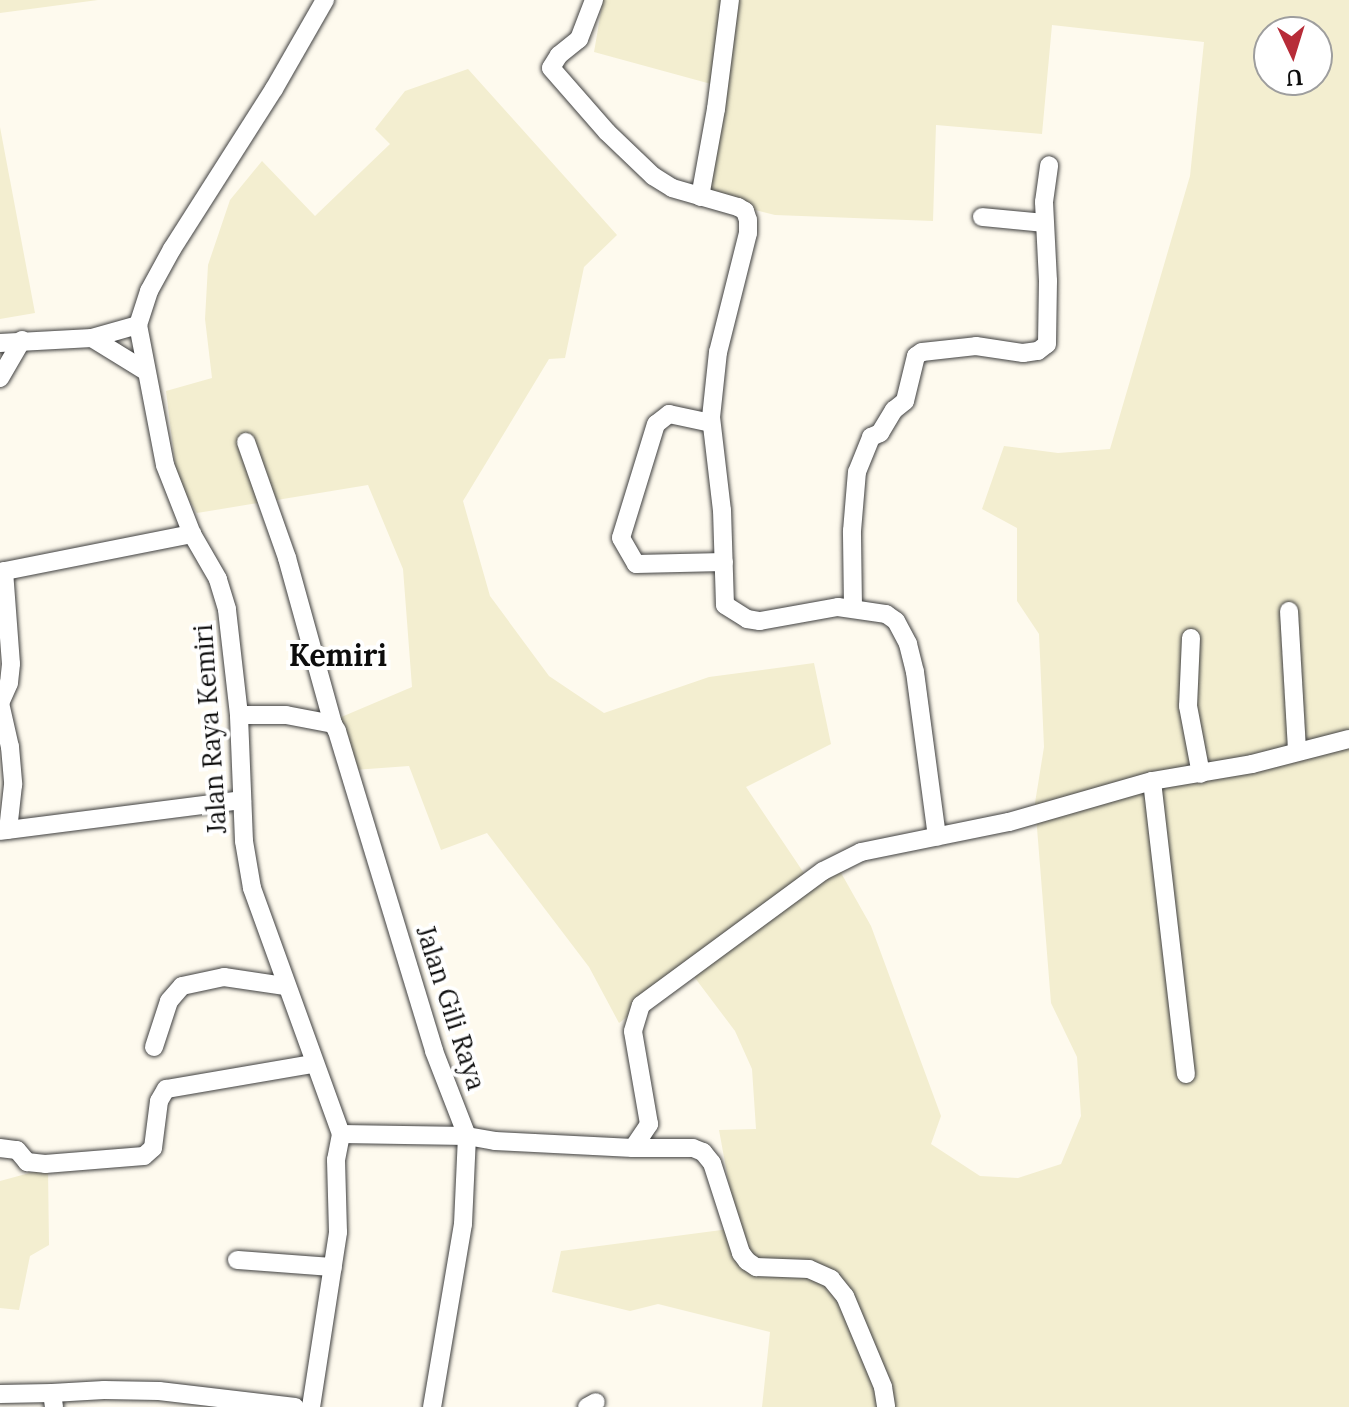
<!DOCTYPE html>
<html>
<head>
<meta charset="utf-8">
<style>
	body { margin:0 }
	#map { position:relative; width:1349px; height:1407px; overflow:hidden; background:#fefaee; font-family:Lora,serif }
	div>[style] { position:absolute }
	.farmland>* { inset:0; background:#f3eed0 }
	.roads { filter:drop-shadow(0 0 2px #404040) drop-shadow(0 0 2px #404040) }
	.minor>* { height:18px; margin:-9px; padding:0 9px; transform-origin:9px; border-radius:9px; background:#fff }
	span { translate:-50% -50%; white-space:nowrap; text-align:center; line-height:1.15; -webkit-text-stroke:8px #fff; paint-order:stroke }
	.street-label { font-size:26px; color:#0d0d0d }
	.quarter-label { font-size:30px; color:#0d0d0d; font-weight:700 }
	.north { position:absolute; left:1253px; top:16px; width:80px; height:80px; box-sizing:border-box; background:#fff; border:2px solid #9e9e9e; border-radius:50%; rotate:176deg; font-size:22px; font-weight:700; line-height:32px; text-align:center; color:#0d0d0d }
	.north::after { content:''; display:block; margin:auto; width:28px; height:36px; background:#b72c38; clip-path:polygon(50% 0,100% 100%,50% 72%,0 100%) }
</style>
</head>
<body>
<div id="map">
	<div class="farmland">
		<i style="clip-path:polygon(0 0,98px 0,0 13px)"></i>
		<i style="clip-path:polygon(evenodd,603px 0,1349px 0,1349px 1407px,762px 1407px,770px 1332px,658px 1304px,630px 1311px,552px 1292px,561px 1251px,737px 1228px,719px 1130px,756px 1129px,752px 1069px,735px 1031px,689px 970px,619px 1023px,589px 967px,487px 833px,441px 850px,409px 766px,354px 770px,339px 718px,412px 687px,403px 569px,368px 485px,197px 513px,177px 480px,166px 391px,212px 378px,205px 319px,208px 265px,230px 200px,262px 161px,315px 216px,390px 144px,375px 129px,405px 91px,468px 69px,617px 235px,584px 267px,565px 358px,549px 359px,463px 501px,490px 596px,549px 676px,604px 713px,709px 677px,814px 663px,831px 744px,746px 787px,814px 888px,840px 871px,871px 926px,941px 1116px,931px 1144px,980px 1176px,1018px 1178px,1061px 1164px,1081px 1116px,1077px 1057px,1051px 1003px,1035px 803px,1044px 747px,1039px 634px,1017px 601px,1017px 528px,982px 509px,1004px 446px,1058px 453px,1110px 449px,1190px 176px,1204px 42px,1052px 25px,1042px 134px,936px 125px,933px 221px,775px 215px,705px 197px,722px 87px,594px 52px,603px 0,1269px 32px,1317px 32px,1317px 80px,1269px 80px,1269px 32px)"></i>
		<i style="clip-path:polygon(0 127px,35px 313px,0 319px)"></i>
		<i style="clip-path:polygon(48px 1168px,49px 1245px,30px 1256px,19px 1310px,0 1308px,0 1181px)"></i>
	</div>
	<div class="roads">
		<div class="minor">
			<i style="left:594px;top:0;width:42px;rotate:111deg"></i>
			<i style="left:579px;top:39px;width:26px;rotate:141deg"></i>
			<i style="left:559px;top:55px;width:15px;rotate:122deg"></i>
			<i style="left:551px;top:68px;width:85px;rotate:48.8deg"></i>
			<i style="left:607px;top:132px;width:64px;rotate:43.7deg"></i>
			<i style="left:653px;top:176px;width:22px;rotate:32deg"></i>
			<i style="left:672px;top:188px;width:69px;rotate:16.1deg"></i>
			<i style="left:738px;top:207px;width:8px;rotate:30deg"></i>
			<i style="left:745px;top:211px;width:9px;rotate:72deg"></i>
			<i style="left:748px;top:220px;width:13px;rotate:90deg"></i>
			<i style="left:748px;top:233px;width:123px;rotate:104.1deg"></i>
			<i style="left:718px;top:352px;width:65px;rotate:96.1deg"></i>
			<i style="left:711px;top:417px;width:94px;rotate:83.3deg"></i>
			<i style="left:722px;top:510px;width:95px;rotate:88.2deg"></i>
			<i style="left:725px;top:605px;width:26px;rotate:32deg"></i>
			<i style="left:747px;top:619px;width:13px;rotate:9deg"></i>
			<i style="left:760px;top:621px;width:79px;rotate:-10.2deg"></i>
			<i style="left:838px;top:607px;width:49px;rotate:8.3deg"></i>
			<i style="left:886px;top:614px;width:12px;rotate:35deg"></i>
			<i style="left:896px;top:621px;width:26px;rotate:62deg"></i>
			<i style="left:908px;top:644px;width:29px;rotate:76deg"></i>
			<i style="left:915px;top:672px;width:166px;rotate:82.4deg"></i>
			<i style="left:700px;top:197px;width:89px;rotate:-79.7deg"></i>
			<i style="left:716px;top:109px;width:110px;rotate:-82.7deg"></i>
			<i style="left:982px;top:217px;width:62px;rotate:5.5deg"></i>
			<i style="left:92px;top:338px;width:61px;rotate:31.6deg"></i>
			<i style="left:0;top:343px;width:92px;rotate:-3.1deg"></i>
			<i style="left:92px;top:338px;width:48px;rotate:-15.8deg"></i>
			<i style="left:0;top:378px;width:44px;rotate:-59.9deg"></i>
			<i style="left:711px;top:423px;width:43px;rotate:-167.9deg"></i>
			<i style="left:669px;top:414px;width:16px;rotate:142deg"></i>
			<i style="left:656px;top:424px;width:119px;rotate:107.1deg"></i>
			<i style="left:621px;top:538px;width:30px;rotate:60deg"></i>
			<i style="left:636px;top:564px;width:88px;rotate:-1.3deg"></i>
			<i style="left:246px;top:442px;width:123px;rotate:70.5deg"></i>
			<i style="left:287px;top:558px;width:172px;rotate:74.5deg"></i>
			<i style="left:4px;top:571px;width:93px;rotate:85.7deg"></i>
			<i style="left:11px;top:664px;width:19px;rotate:96deg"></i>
			<i style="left:9px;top:683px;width:22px;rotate:114deg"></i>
			<i style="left:0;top:703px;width:45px;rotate:77.2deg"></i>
			<i style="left:10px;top:747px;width:38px;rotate:85deg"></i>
			<i style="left:13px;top:785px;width:45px;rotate:96.3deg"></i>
			<i style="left:0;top:572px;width:196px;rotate:-11.2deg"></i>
			<i style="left:853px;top:607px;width:76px;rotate:-90.8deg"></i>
			<i style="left:852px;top:531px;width:59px;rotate:-85.2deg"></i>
			<i style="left:857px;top:472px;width:38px;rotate:-68deg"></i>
			<i style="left:871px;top:437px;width:10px;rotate:-24deg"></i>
			<i style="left:880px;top:433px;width:27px;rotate:-59deg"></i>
			<i style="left:894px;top:410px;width:14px;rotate:-39deg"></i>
			<i style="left:905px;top:401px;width:46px;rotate:-76.3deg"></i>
			<i style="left:916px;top:356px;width:7px;rotate:-34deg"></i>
			<i style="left:922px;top:352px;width:54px;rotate:-6.3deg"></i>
			<i style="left:976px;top:346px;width:48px;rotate:8.5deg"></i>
			<i style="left:1023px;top:353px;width:15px;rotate:-8deg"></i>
			<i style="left:1038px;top:351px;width:11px;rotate:-38deg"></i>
			<i style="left:1047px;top:344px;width:63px;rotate:-89.1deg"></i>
			<i style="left:1048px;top:281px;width:79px;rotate:-92.9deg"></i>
			<i style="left:1044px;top:202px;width:37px;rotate:-82deg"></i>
			<i style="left:1289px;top:611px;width:139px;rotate:86.7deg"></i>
			<i style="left:1191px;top:638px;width:68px;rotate:92.5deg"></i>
			<i style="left:1188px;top:706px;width:69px;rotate:79.2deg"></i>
			<i style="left:239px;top:715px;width:47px"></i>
			<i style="left:286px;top:715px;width:48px;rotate:10.8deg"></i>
			<i style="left:333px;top:724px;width:8px;rotate:60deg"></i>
			<i style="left:337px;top:731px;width:334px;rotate:73.1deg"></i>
			<i style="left:434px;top:1051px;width:91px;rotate:68.8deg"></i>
			<i style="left:467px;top:1136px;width:88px;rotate:92.6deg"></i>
			<i style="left:463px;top:1224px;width:186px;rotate:99.6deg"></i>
			<i style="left:1152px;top:781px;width:295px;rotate:83.4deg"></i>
			<i style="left:0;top:831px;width:244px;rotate:-7.3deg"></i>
			<i style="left:154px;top:1047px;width:48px;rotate:-71.9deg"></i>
			<i style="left:169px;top:1001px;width:20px;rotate:-49deg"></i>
			<i style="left:182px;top:986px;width:43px;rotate:-12.1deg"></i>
			<i style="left:224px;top:977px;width:62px;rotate:8.4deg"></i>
			<i style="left:341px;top:1134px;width:126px;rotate:0.9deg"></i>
			<i style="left:467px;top:1136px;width:28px;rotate:10deg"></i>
			<i style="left:495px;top:1141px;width:138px;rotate:2.9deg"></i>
			<i style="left:633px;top:1148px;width:29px;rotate:-56deg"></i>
			<i style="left:649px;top:1124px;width:94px;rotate:-99.8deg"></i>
			<i style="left:633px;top:1031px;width:27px;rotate:-73deg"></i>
			<i style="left:641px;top:1005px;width:226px;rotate:-36.4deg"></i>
			<i style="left:823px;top:871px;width:42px;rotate:-26.6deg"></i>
			<i style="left:861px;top:852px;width:151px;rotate:-11.5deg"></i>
			<i style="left:1009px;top:822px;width:149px;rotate:-16deg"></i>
			<i style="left:1152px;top:781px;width:101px;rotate:-9.6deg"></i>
			<i style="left:1252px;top:764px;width:100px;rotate:-14.5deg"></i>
			<i style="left:0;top:1148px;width:17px;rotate:7deg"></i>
			<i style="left:17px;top:1150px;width:16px;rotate:50deg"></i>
			<i style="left:27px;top:1162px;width:18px;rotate:6deg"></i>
			<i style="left:45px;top:1164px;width:99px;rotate:-4.6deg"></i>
			<i style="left:144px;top:1156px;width:12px;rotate:-42deg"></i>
			<i style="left:153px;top:1148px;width:47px;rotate:-82.7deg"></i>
			<i style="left:159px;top:1101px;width:14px;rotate:-60deg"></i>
			<i style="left:166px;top:1089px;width:149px;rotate:-9.7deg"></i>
			<i style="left:633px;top:1148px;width:60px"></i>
			<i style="left:693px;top:1148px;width:11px;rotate:22deg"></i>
			<i style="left:703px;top:1152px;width:14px;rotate:51deg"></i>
			<i style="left:712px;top:1163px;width:95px;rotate:72.1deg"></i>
			<i style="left:741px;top:1253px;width:10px;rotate:53deg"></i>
			<i style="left:747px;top:1261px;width:11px;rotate:34deg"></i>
			<i style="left:756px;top:1267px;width:53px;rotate:2.2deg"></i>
			<i style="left:809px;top:1269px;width:24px;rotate:24deg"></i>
			<i style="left:831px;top:1279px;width:22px;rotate:51deg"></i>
			<i style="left:845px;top:1296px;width:99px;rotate:67.3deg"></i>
			<i style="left:883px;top:1387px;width:20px;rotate:81deg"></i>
			<i style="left:237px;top:1260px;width:96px;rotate:4.2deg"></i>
			<i style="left:0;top:1394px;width:52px;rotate:-1.1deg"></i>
			<i style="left:54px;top:1407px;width:14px;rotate:-98deg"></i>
			<i style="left:52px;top:1393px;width:52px;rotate:-3.3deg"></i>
			<i style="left:104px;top:1390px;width:55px;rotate:1deg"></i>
			<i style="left:159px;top:1391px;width:137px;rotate:6.7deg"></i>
			<i style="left:311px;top:1407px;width:177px;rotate:-81.2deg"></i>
			<i style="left:338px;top:1232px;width:72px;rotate:-91.6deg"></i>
			<i style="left:336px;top:1160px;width:26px;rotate:-79deg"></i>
			<i style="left:341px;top:1134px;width:262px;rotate:-109.9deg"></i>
			<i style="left:252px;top:888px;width:48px;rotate:-99.7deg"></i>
			<i style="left:244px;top:841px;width:126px;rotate:-92.3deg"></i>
			<i style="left:239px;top:715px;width:107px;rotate:-96.5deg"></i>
			<i style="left:227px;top:609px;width:31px;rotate:-107deg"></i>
			<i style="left:218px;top:579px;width:52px;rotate:-120deg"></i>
			<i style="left:192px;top:534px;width:74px;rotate:-111.4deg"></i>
			<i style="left:165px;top:465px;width:143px;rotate:-100.9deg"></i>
			<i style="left:138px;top:325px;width:36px;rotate:-72deg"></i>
			<i style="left:149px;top:291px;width:48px;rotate:-61.3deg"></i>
			<i style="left:172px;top:249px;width:190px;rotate:-57.5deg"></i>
			<i style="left:274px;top:89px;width:103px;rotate:-60.2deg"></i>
			<i style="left:587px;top:1407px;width:10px;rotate:-29deg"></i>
		</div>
	</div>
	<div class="street-label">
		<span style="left:210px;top:729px;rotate:-94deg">Jalan Raya Kemiri</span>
		<span style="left:451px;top:1008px;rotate:72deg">Jalan Gili Raya</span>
	</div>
	<div class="quarter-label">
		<span style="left:338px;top:655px">Kemiri</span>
	</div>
	<div class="north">U</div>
</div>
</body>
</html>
